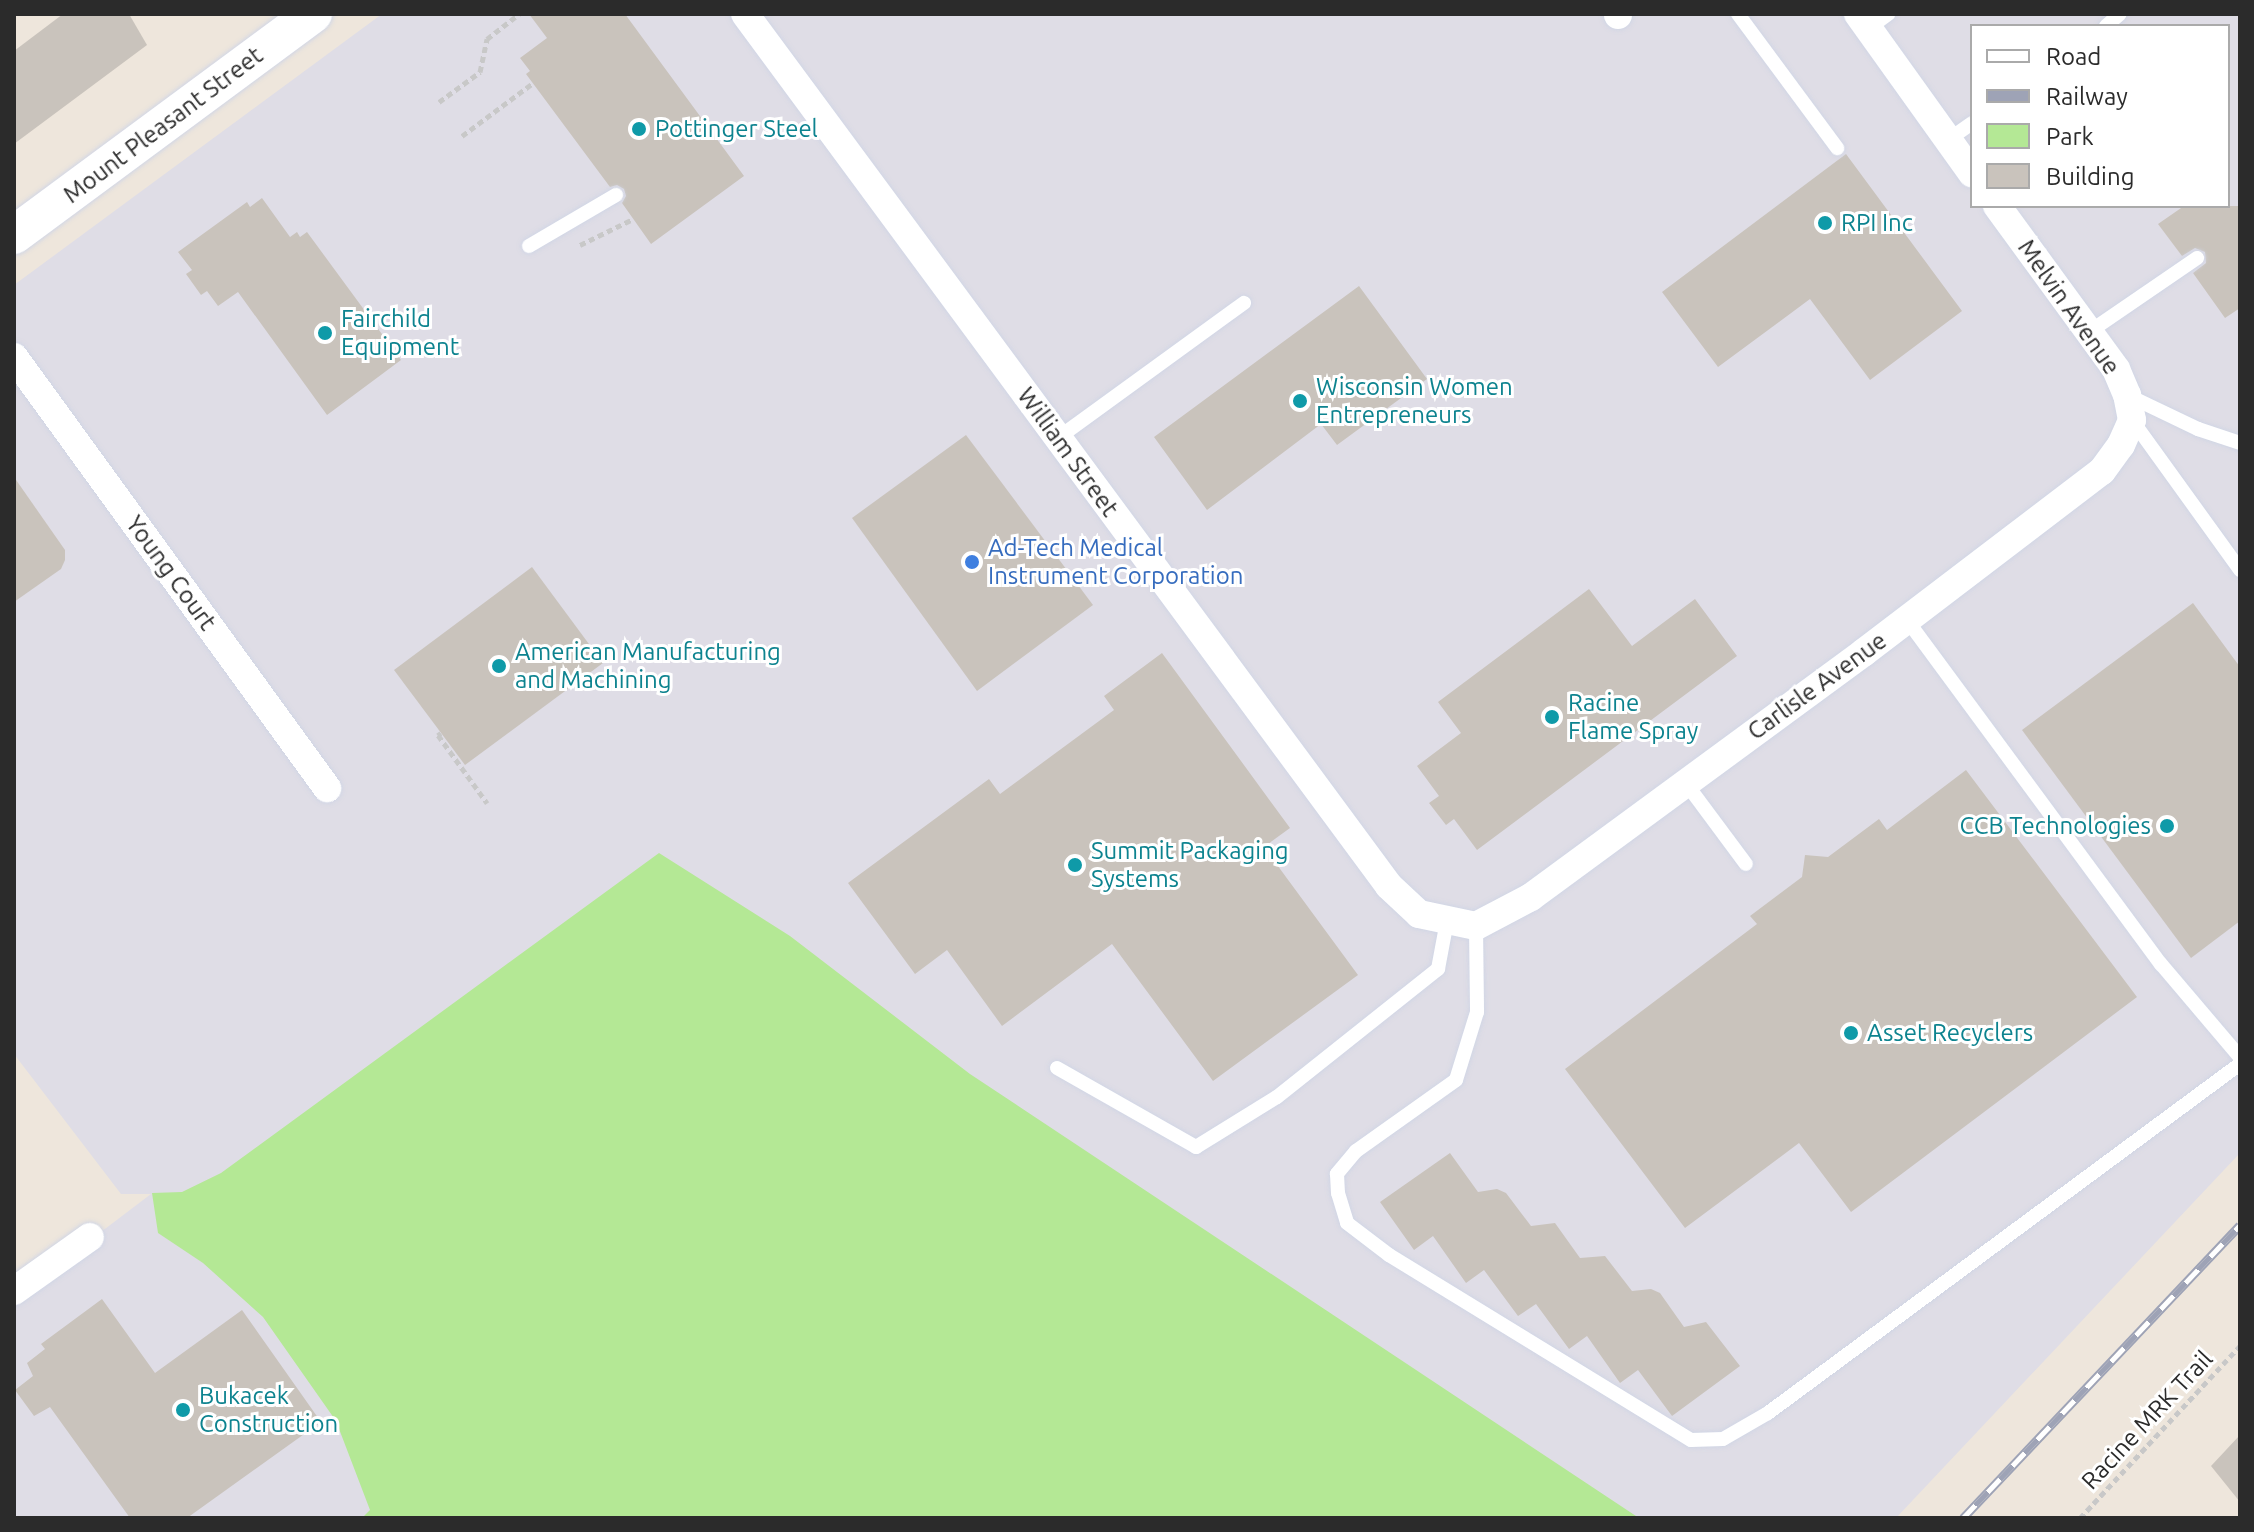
<!DOCTYPE html>
<html>
<head>
<meta charset="utf-8">
<style>
	body { margin:0 }
	#map { position:relative; width:2254px; height:1532px; overflow:hidden; background:#eee6dc; font-family:Ubuntu,sans-serif }
	div>[style] { position:absolute }
	.industrial>* { inset:0; background:#dfdde6 }
	.green>* { inset:0; background:#b4e895 }
	.building>* { inset:0; background:#c9c3bc }
	.path>* { height:5px; margin-top:-2.5px; transform-origin:0; background:repeating-linear-gradient(90deg,#c8c8c8 0 6px,transparent 0 10px) }
	.roads { filter:drop-shadow(0 0 2px #d1d6e5) drop-shadow(0 0 2px #d1d6e5) }
	.lane>* { height:14px; margin:-7px; padding:0 7px; transform-origin:7px; border-radius:7px; background:#fff }
	.street>* { height:28px; margin:-14px; padding:0 14px; transform-origin:14px; border-radius:14px; background:#fff }
	.secondary>* { height:38px; margin:-19px; padding:0 19px; transform-origin:19px; border-radius:19px; background:#fff }
	.rail>* { height:9px; margin-top:-4.5px; transform-origin:0; background:repeating-linear-gradient(90deg,#fff 0 18px,#9ea3b6 0 36px); box-sizing:border-box; border-block:2px solid #9ea3b6 }
	.dots>* { width:22px; height:22px; translate:-50% -50%; box-sizing:border-box; border:4px solid #fff; border-radius:50% }
	span { translate:-50% -50%; white-space:nowrap; text-align:center; line-height:1.15; -webkit-text-stroke:6px #fff; paint-order:stroke }
	.street-label { font-size:24px; color:#2b2b2b }
	.culture-label { font-size:24px; color:#0d838f }
	.left { translate:0 -50%; text-align:left }
	.right { translate:-100% -50%; text-align:right }
	.shop-label { font-size:24px; color:#366cbe }
	.frame { position:absolute; inset:0; border:16px solid #2b2b2b; pointer-events:none }
	.legend { position:absolute; left:1970px; top:24px; width:260px; height:184px; box-sizing:border-box; background:#fff; border:2px solid #aaa; margin:0; padding:10px 14px; list-style:none; font-size:24px; color:#2b2b2b }
	.legend li { display:flex; align-items:center; gap:16px; height:40px }
	.legend b { width:40px; border:2px solid #aaa }
</style>
</head>
<body>
<div id="map">
	<div class="industrial">
		<i style="clip-path:polygon(evenodd,382px 14px,2240px 14px,2240px 1153px,1896px 1518px,14px 1518px,14px 1298px,151px 1194px,121px 1194px,14px 1054px,14px 285px,382px 14px,1972px 26px,2228px 26px,2228px 206px,1972px 206px,1972px 26px)"></i>
	</div>
	<div class="green">
		<i style="clip-path:polygon(659px 853px,790px 936px,970px 1074px,1639px 1518px,362px 1518px,370px 1510px,336px 1421px,263px 1317px,203px 1263px,158px 1233px,152px 1193px,182px 1192px,221px 1173px)"></i>
	</div>
	<div class="building">
		<i style="clip-path:polygon(63px 14px,129px 14px,147px 45px,14px 144px,14px 51px)"></i>
		<i style="clip-path:polygon(529px 14px,625px 14px,744px 176px,651px 244px,622px 203px,626px 196px,624px 189px,617px 185px,610px 187px,526px 74px,530px 71px,520px 58px,547px 38px)"></i>
		<i style="clip-path:polygon(1846px 154px,1962px 311px,1870px 380px,1810px 299px,1718px 367px,1662px 292px)"></i>
		<i style="clip-path:polygon(262px 198px,290px 237px,297px 232px,300px 237px,307px 232px,401px 360px,327px 415px,238px 292px,218px 306px,207px 291px,201px 295px,186px 274px,192px 270px,178px 252px,247px 202px,250px 207px)"></i>
		<i style="clip-path:polygon(2184px 206px,2240px 206px,2240px 308px,2225px 318px,2193px 273px,2206px 263px,2205px 252px,2195px 248px,2182px 256px,2158px 224px)"></i>
		<i style="clip-path:polygon(1359px 286px,1427px 379px,1337px 445px,1321px 424px,1207px 510px,1154px 437px)"></i>
		<i style="clip-path:polygon(966px 435px,1093px 605px,977px 691px,852px 518px)"></i>
		<i style="clip-path:polygon(14px 477px,65px 550px,65px 560px,61px 569px,14px 602px)"></i>
		<i style="clip-path:polygon(532px 567px,603px 663px,465px 765px,394px 670px)"></i>
		<i style="clip-path:polygon(1589px 589px,1632px 646px,1695px 599px,1737px 656px,1477px 850px,1454px 819px,1446px 825px,1429px 803px,1439px 796px,1417px 766px,1461px 733px,1438px 702px)"></i>
		<i style="clip-path:polygon(2193px 603px,2240px 667px,2240px 921px,2191px 958px,2022px 730px)"></i>
		<i style="clip-path:polygon(1162px 653px,1290px 828px,1264px 847px,1358px 975px,1213px 1081px,1112px 944px,1002px 1026px,947px 950px,915px 974px,848px 883px,989px 779px,1000px 794px,1114px 710px,1104px 696px)"></i>
		<i style="clip-path:polygon(1966px 770px,2137px 997px,1851px 1212px,1799px 1143px,1685px 1228px,1565px 1069px,1757px 924px,1750px 916px,1802px 877px,1805px 855px,1828px 857px,1879px 819px,1887px 830px)"></i>
		<i style="clip-path:polygon(1450px 1153px,1478px 1192px,1497px 1189px,1506px 1193px,1531px 1226px,1555px 1223px,1580px 1258px,1605px 1256px,1632px 1291px,1651px 1289px,1660px 1293px,1684px 1327px,1706px 1322px,1740px 1366px,1672px 1416px,1638px 1370px,1620px 1383px,1587px 1336px,1569px 1349px,1536px 1304px,1518px 1316px,1484px 1270px,1466px 1283px,1433px 1236px,1414px 1250px,1380px 1202px)"></i>
		<i style="clip-path:polygon(102px 1299px,155px 1373px,242px 1310px,321px 1422px,187px 1518px,130px 1518px,50px 1407px,34px 1416px,15px 1390px,33px 1376px,27px 1363px,45px 1349px,41px 1344px)"></i>
		<i style="clip-path:polygon(2240px 1435px,2240px 1502px,2211px 1466px)"></i>
	</div>
	<div class="path">
		<i style="left:439px;top:102px;width:51px;rotate:-36.2deg"></i>
		<i style="left:480px;top:72px;width:34px;rotate:-78deg"></i>
		<i style="left:487px;top:39px;width:41px;rotate:-38deg"></i>
		<i style="left:462px;top:136px;width:89px;rotate:-36.7deg"></i>
		<i style="left:580px;top:245px;width:59px;rotate:-26.1deg"></i>
		<i style="left:441px;top:733px;width:4px;rotate:146deg"></i>
		<i style="left:438px;top:735px;width:84px;rotate:54.2deg"></i>
		<i style="left:2080px;top:1518px;width:235px;rotate:-47.1deg"></i>
	</div>
	<div class="roads">
		<div class="lane">
			<i style="left:1738px;top:14px;width:167px;rotate:53.5deg"></i>
			<i style="left:2106px;top:26px;width:18px;rotate:-41deg"></i>
			<i style="left:1869px;top:28px;width:24px;rotate:-36deg"></i>
			<i style="left:1948px;top:140px;width:29px;rotate:-35deg"></i>
			<i style="left:529px;top:246px;width:101px;rotate:-30.4deg"></i>
			<i style="left:2089px;top:332px;width:131px;rotate:-34.4deg"></i>
			<i style="left:2127px;top:395px;width:79px;rotate:25.6deg"></i>
			<i style="left:2198px;top:429px;width:44px;rotate:18.4deg"></i>
			<i style="left:2132px;top:420px;width:185px;rotate:54.2deg"></i>
			<i style="left:1058px;top:438px;width:230px;rotate:-36deg"></i>
			<i style="left:1907px;top:620px;width:428px;rotate:53.6deg"></i>
			<i style="left:2161px;top:964px;width:122px;rotate:49.7deg"></i>
			<i style="left:1685px;top:782px;width:102px;rotate:53.4deg"></i>
			<i style="left:1476px;top:926px;width:86px;rotate:89.3deg"></i>
			<i style="left:1477px;top:1012px;width:71px;rotate:107.2deg"></i>
			<i style="left:1456px;top:1080px;width:123px;rotate:144.6deg"></i>
			<i style="left:1356px;top:1151px;width:30px;rotate:130deg"></i>
			<i style="left:1337px;top:1174px;width:19px;rotate:87deg"></i>
			<i style="left:1338px;top:1193px;width:31px;rotate:73deg"></i>
			<i style="left:1347px;top:1223px;width:53px;rotate:37.3deg"></i>
			<i style="left:1389px;top:1255px;width:354px;rotate:31.5deg"></i>
			<i style="left:1691px;top:1440px;width:32px;rotate:-2deg"></i>
			<i style="left:1723px;top:1439px;width:52px;rotate:-30deg"></i>
			<i style="left:1768px;top:1413px;width:587px;rotate:-36.48deg"></i>
			<i style="left:1057px;top:1068px;width:160px;rotate:29.6deg"></i>
			<i style="left:1196px;top:1147px;width:95px;rotate:-31.7deg"></i>
			<i style="left:1277px;top:1097px;width:206px;rotate:-38.5deg"></i>
			<i style="left:1438px;top:969px;width:49px;rotate:-79.4deg"></i>
		</div>
		<div class="street">
			<i style="left:745px;top:14px;width:1084px;rotate:53.55deg"></i>
			<i style="left:1389px;top:886px;width:41px;rotate:43deg"></i>
			<i style="left:1419px;top:914px;width:58px;rotate:11.9deg"></i>
			<i style="left:1476px;top:926px;width:62px;rotate:-27.8deg"></i>
			<i style="left:1531px;top:897px;width:412px;rotate:-36.3deg"></i>
			<i style="left:1863px;top:653px;width:300px;rotate:-37.3deg"></i>
			<i style="left:2102px;top:471px;width:32px;rotate:-54deg"></i>
			<i style="left:2121px;top:445px;width:27px;rotate:-66deg"></i>
			<i style="left:2132px;top:420px;width:25px;rotate:-101deg"></i>
			<i style="left:2127px;top:395px;width:28px;rotate:-113deg"></i>
			<i style="left:2116px;top:369px;width:202px;rotate:-126.1deg"></i>
			<i style="left:1858px;top:14px;width:196px;rotate:54.4deg"></i>
			<i style="left:1618px;top:15px;width:1px;rotate:-90deg"></i>
			<i style="left:14px;top:357px;width:533px;rotate:54.01deg"></i>
			<i style="left:14px;top:1291px;width:93px;rotate:-35.4deg"></i>
		</div>
		<div class="secondary">
			<i style="left:14px;top:235px;width:372px;rotate:-36.5deg"></i>
		</div>
	</div>
	<div class="rail">
		<i style="left:1963px;top:1518px;width:403px;rotate:-46.6deg"></i>
	</div>
	<div class="dots">
		<i style="left:639px;top:129px;background:#0f9aa8"></i>
		<i style="left:1825px;top:223px;background:#0f9aa8"></i>
		<i style="left:325px;top:333px;background:#0f9aa8"></i>
		<i style="left:1300px;top:401px;background:#0f9aa8"></i>
		<i style="left:972px;top:562px;background:#3f7fe0"></i>
		<i style="left:499px;top:666px;background:#0f9aa8"></i>
		<i style="left:1552px;top:717px;background:#0f9aa8"></i>
		<i style="left:2167px;top:826px;background:#0f9aa8"></i>
		<i style="left:1075px;top:865px;background:#0f9aa8"></i>
		<i style="left:1851px;top:1033px;background:#0f9aa8"></i>
		<i style="left:183px;top:1410px;background:#0f9aa8"></i>
	</div>
	<div class="street-label">
		<span style="left:163px;top:125px;rotate:-37deg">Mount Pleasant Street</span>
		<span style="left:2069px;top:307px;rotate:55deg">Melvin Avenue</span>
		<span style="left:1068px;top:452px;rotate:54deg">William Street</span>
		<span style="left:171px;top:573px;rotate:54deg">Young Court</span>
		<span style="left:1817px;top:686px;rotate:-36deg">Carlisle Avenue</span>
		<span style="left:2147px;top:1420px;rotate:-47deg">Racine MRK Trail</span>
	</div>
	<div class="culture-label">
		<span class="left" style="left:655px;top:129px">Pottinger Steel</span>
		<span class="left" style="left:1841px;top:223px">RPI Inc</span>
		<span class="left" style="left:341px;top:333px">Fairchild<br>Equipment</span>
		<span class="left" style="left:1316px;top:401px">Wisconsin Women<br>Entrepreneurs</span>
		<span class="left" style="left:515px;top:666px">American Manufacturing<br>and Machining</span>
		<span class="left" style="left:1568px;top:717px">Racine<br>Flame Spray</span>
		<span class="right" style="left:2151px;top:826px">CCB Technologies</span>
		<span class="left" style="left:1091px;top:865px">Summit Packaging<br>Systems</span>
		<span class="left" style="left:1867px;top:1033px">Asset Recyclers</span>
		<span class="left" style="left:199px;top:1410px">Bukacek<br>Construction</span>
	</div>
	<div class="shop-label">
		<span class="left" style="left:988px;top:562px">Ad-Tech Medical<br>Instrument Corporation</span>
	</div>
	<div class="frame"></div>
	<ul class="legend">
	<li><b style="height:10px;background:#fff"></b>Road</li>
	<li><b style="height:10px;background:#9ea3b6"></b>Railway</li>
	<li><b style="height:22px;background:#b4e895"></b>Park</li>
	<li><b style="height:22px;background:#c9c3bc"></b>Building</li>
	</ul>
</div>
</body>
</html>
